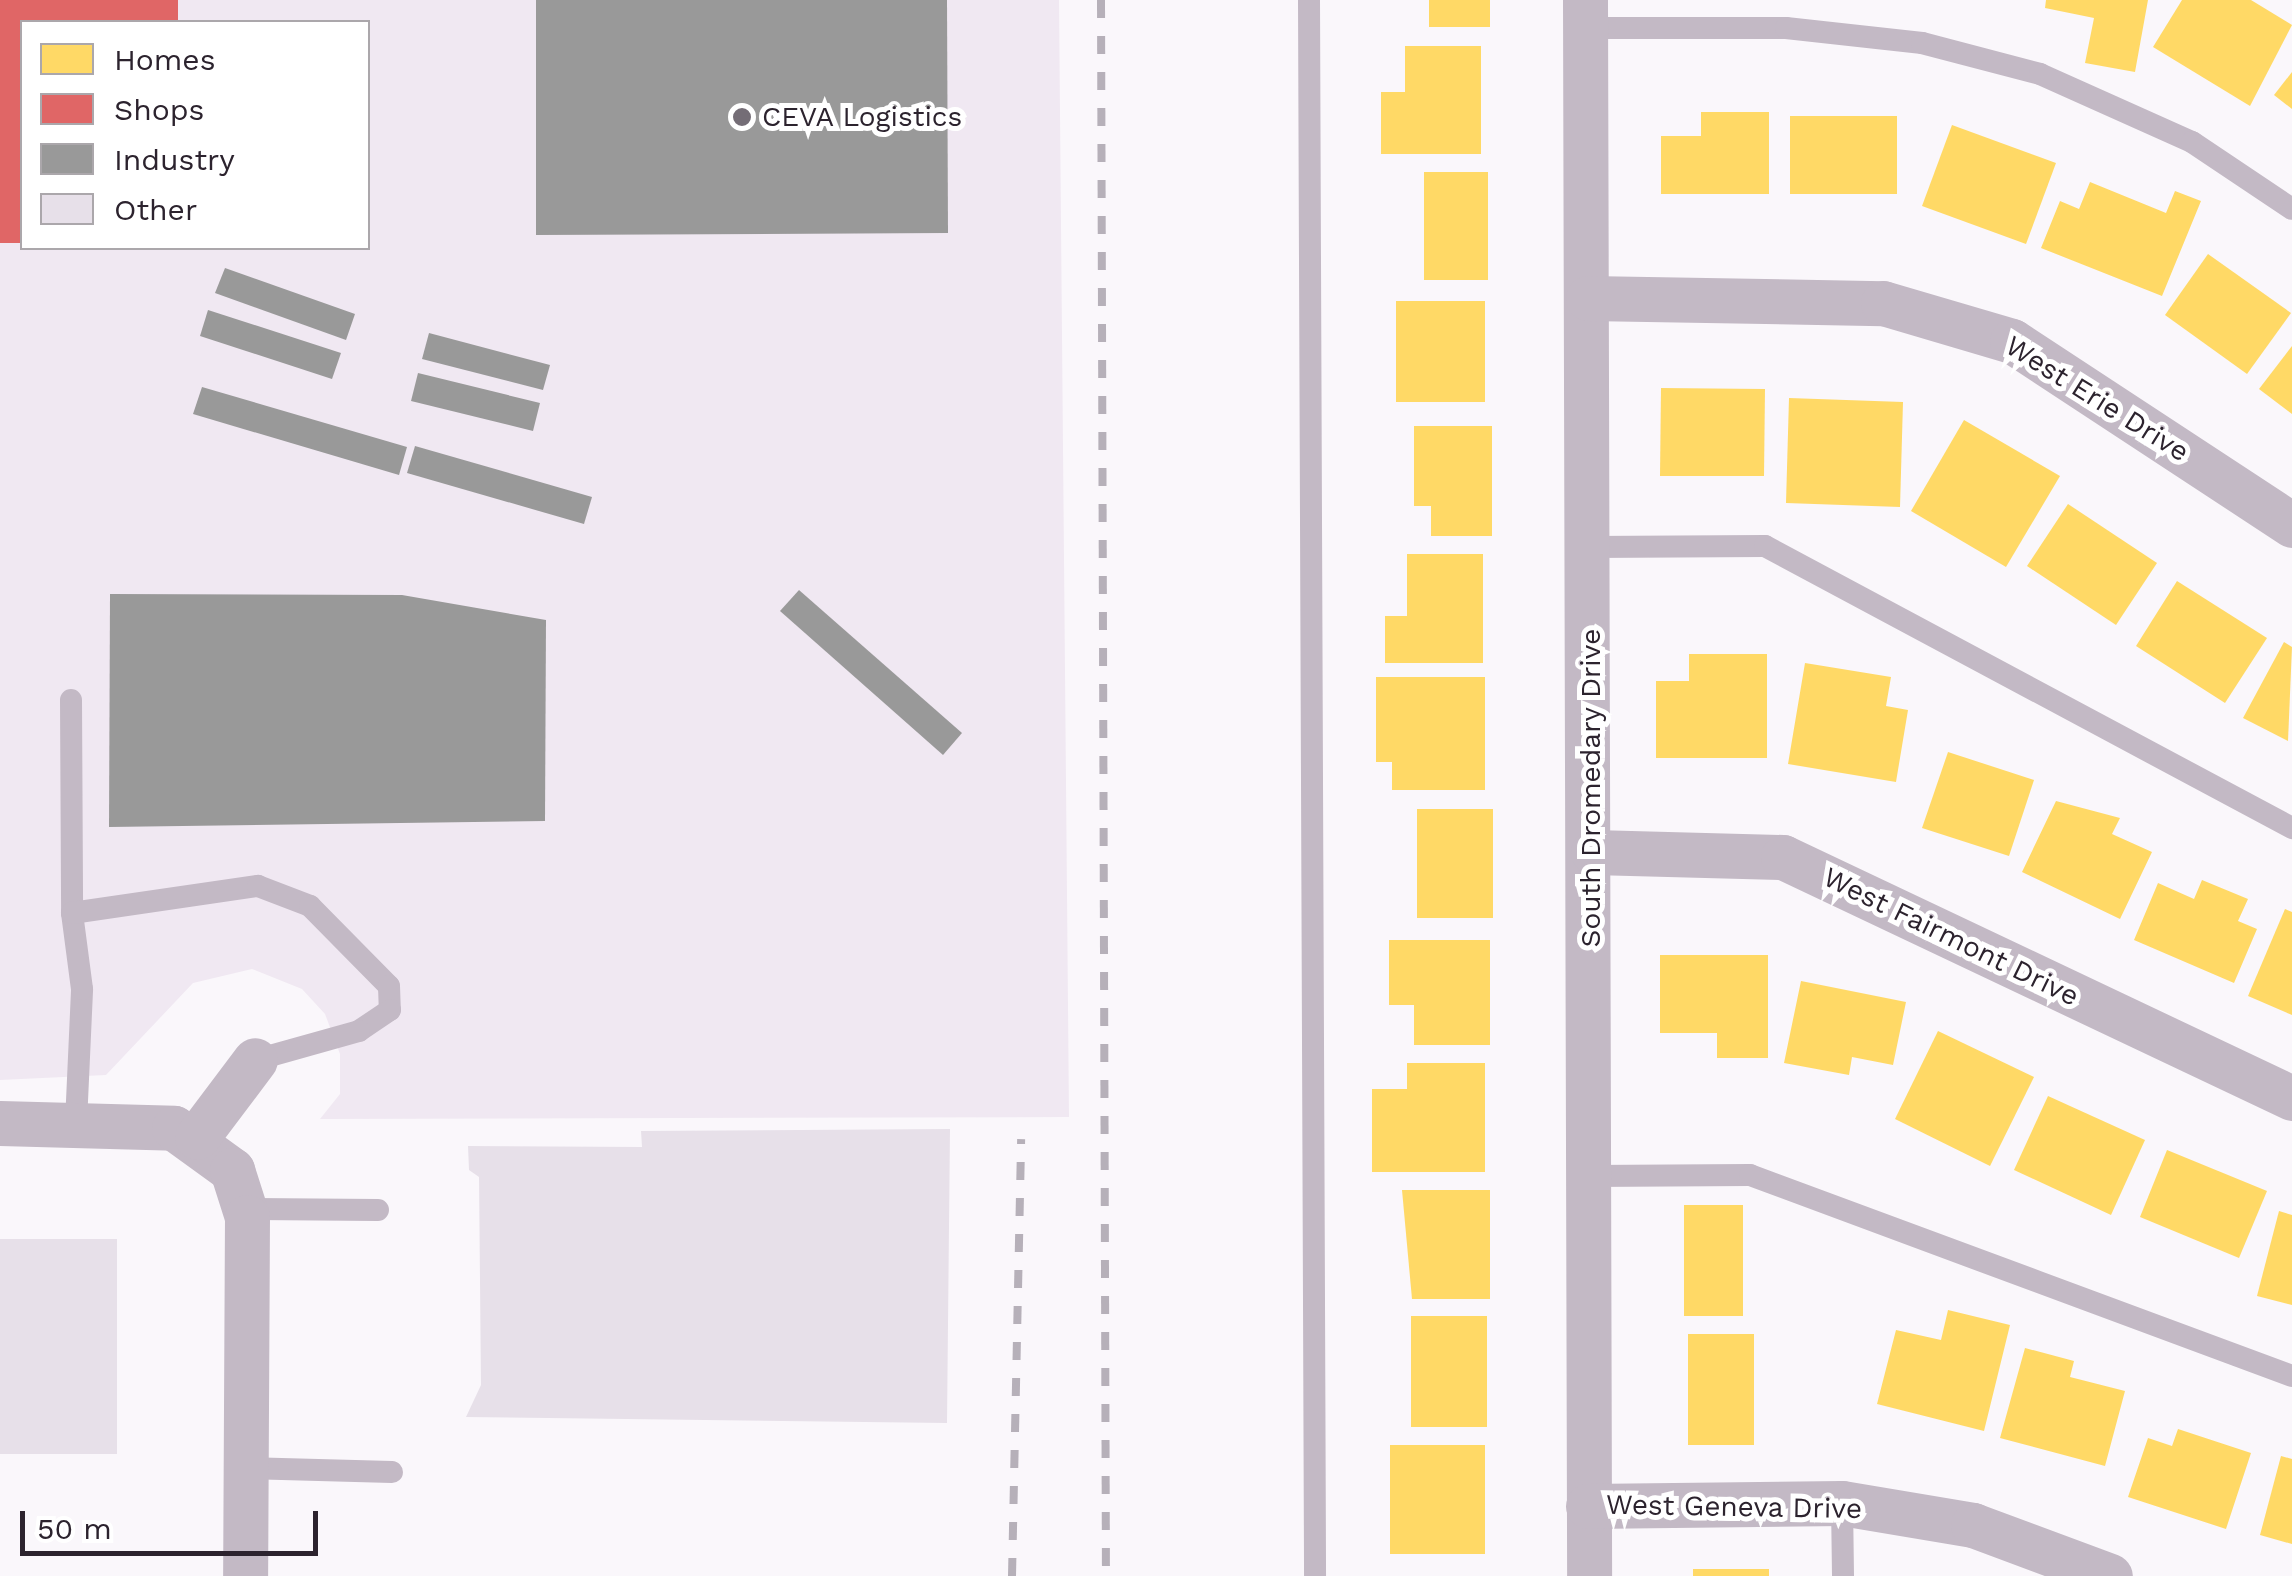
<!DOCTYPE html>
<html>
<head>
<meta charset="utf-8">
<style>
	body { margin:0 }
	#map { position:relative; width:2292px; height:1576px; overflow:hidden; background:#faf7fb; font-family:"Work Sans",sans-serif }
	div>[style] { position:absolute }
	.built>* { inset:0; background:#f0e8f2 }
	.homes>* { inset:0; background:#ffd966 }
	.shops>* { inset:0; background:#e06666 }
	.industry>* { inset:0; background:#999 }
	.building>* { inset:0; background:#e7e0e9 }
	.lane>* { height:22px; margin:-11px; padding:0 11px; transform-origin:11px; border-radius:11px; background:#c3b9c5 }
	.street>* { height:45px; margin:-22.5px; padding:0 22.5px; transform-origin:22.5px; border-radius:22.5px; background:#c3b9c5 }
	.rail>* { height:8px; margin-top:-4px; transform-origin:0; background:repeating-linear-gradient(90deg,#b6b0b9 0 18px,transparent 0 36px) }
	.dots>* { width:28px; height:28px; translate:-50% -50%; box-sizing:border-box; border:5px solid #fff; border-radius:50% }
	span { translate:-50% -50%; white-space:nowrap; text-align:center; line-height:1.15; -webkit-text-stroke:10px #fff; paint-order:stroke }
	.poi-label { font-size:28px; color:#2c232e }
	.left { translate:0 -50%; text-align:left }
	.street-label { font-size:28px; color:#2c232e }
	.legend { position:absolute; left:20px; top:20px; width:350px; height:230px; box-sizing:border-box; background:#fff; border:2px solid #aba7ab; margin:0; padding:12px 18px; list-style:none; font-size:30px; color:#2c232e }
	.legend li { display:flex; align-items:center; gap:20px; height:50px }
	.legend b { width:50px; border:2px solid #aba7ab }
	.scale { position:absolute; left:20px; top:1511px; width:298px; height:45px; box-sizing:border-box; border:5px solid #2c232e; border-top:0; padding-left:12px; font-size:30px; line-height:35px; white-space:nowrap; color:#2c232e; -webkit-text-stroke:8px #fff; paint-order:stroke }
</style>
</head>
<body>
<div id="map">
	<div class="built">
		<i style="clip-path:polygon(evenodd,0 0,1059px 0,1069px 1117px,320px 1119px,340px 1094px,340px 1054px,325px 1014px,302px 989px,252px 969px,193px 983px,106px 1075px,0 1080px,0 0,22px 22px,368px 22px,368px 248px,22px 248px,22px 22px)"></i>
	</div>
	<div class="homes">
		<i style="clip-path:polygon(1429px 0,1490px 0,1490px 27px,1429px 27px)"></i>
		<i style="clip-path:polygon(2046px 0,2148px 0,2135px 72px,2085px 63px,2094px 18px,2045px 8px)"></i>
		<i style="clip-path:polygon(2182px 0,2251px 0,2292px 25px,2250px 106px,2153px 47px)"></i>
		<i style="clip-path:polygon(1405px 46px,1481px 46px,1481px 154px,1381px 154px,1381px 92px,1405px 92px)"></i>
		<i style="clip-path:polygon(2292px 72px,2292px 109px,2274px 95px)"></i>
		<i style="clip-path:polygon(1701px 112px,1769px 112px,1769px 194px,1661px 194px,1661px 136px,1701px 136px)"></i>
		<i style="clip-path:polygon(1790px 116px,1897px 116px,1897px 194px,1790px 194px)"></i>
		<i style="clip-path:polygon(1952px 125px,2056px 163px,2026px 244px,1922px 206px)"></i>
		<i style="clip-path:polygon(1424px 172px,1488px 172px,1488px 280px,1424px 280px)"></i>
		<i style="clip-path:polygon(2090px 182px,2166px 213px,2175px 191px,2201px 201px,2162px 296px,2041px 248px,2060px 201px,2079px 209px)"></i>
		<i style="clip-path:polygon(2208px 254px,2291px 313px,2247px 374px,2165px 315px)"></i>
		<i style="clip-path:polygon(1396px 301px,1485px 301px,1485px 402px,1396px 402px)"></i>
		<i style="clip-path:polygon(2292px 346px,2292px 414px,2259px 389px)"></i>
		<i style="clip-path:polygon(1661px 388px,1765px 389px,1764px 476px,1660px 476px)"></i>
		<i style="clip-path:polygon(1789px 398px,1903px 402px,1900px 507px,1786px 503px)"></i>
		<i style="clip-path:polygon(1964px 420px,2060px 476px,2006px 567px,1911px 511px)"></i>
		<i style="clip-path:polygon(1414px 426px,1492px 426px,1492px 536px,1431px 536px,1431px 506px,1414px 506px)"></i>
		<i style="clip-path:polygon(2068px 504px,2157px 563px,2116px 625px,2027px 566px)"></i>
		<i style="clip-path:polygon(1407px 554px,1483px 554px,1483px 663px,1385px 663px,1385px 616px,1407px 616px)"></i>
		<i style="clip-path:polygon(2177px 581px,2267px 638px,2225px 703px,2136px 646px)"></i>
		<i style="clip-path:polygon(2284px 642px,2292px 647px,2288px 741px,2243px 718px)"></i>
		<i style="clip-path:polygon(1689px 654px,1767px 654px,1767px 758px,1656px 758px,1656px 681px,1689px 681px)"></i>
		<i style="clip-path:polygon(1805px 663px,1891px 677px,1886px 706px,1908px 710px,1896px 782px,1788px 764px)"></i>
		<i style="clip-path:polygon(1376px 677px,1485px 677px,1485px 790px,1392px 790px,1392px 762px,1376px 762px)"></i>
		<i style="clip-path:polygon(1948px 752px,2034px 780px,2009px 856px,1922px 828px)"></i>
		<i style="clip-path:polygon(2056px 801px,2120px 818px,2112px 834px,2152px 852px,2120px 919px,2022px 872px)"></i>
		<i style="clip-path:polygon(1417px 809px,1493px 809px,1493px 918px,1417px 918px)"></i>
		<i style="clip-path:polygon(2202px 880px,2248px 899px,2238px 921px,2257px 929px,2234px 983px,2134px 940px,2158px 883px,2194px 899px)"></i>
		<i style="clip-path:polygon(2285px 909px,2292px 912px,2292px 1015px,2248px 996px)"></i>
		<i style="clip-path:polygon(1389px 940px,1490px 940px,1490px 1045px,1414px 1045px,1414px 1005px,1389px 1005px)"></i>
		<i style="clip-path:polygon(1660px 955px,1768px 955px,1768px 1058px,1717px 1058px,1717px 1033px,1660px 1033px)"></i>
		<i style="clip-path:polygon(1801px 981px,1906px 1002px,1893px 1065px,1852px 1057px,1849px 1075px,1784px 1063px)"></i>
		<i style="clip-path:polygon(1938px 1031px,2034px 1077px,1990px 1166px,1895px 1119px)"></i>
		<i style="clip-path:polygon(1407px 1063px,1485px 1063px,1485px 1172px,1372px 1172px,1372px 1089px,1407px 1089px)"></i>
		<i style="clip-path:polygon(2048px 1096px,2145px 1140px,2111px 1215px,2014px 1170px)"></i>
		<i style="clip-path:polygon(2167px 1150px,2267px 1191px,2239px 1258px,2140px 1217px)"></i>
		<i style="clip-path:polygon(1402px 1190px,1490px 1190px,1490px 1299px,1412px 1299px)"></i>
		<i style="clip-path:polygon(1684px 1205px,1743px 1205px,1743px 1316px,1684px 1316px)"></i>
		<i style="clip-path:polygon(2279px 1211px,2292px 1215px,2292px 1305px,2257px 1296px)"></i>
		<i style="clip-path:polygon(1948px 1310px,2010px 1325px,1984px 1431px,1877px 1404px,1896px 1330px,1941px 1340px)"></i>
		<i style="clip-path:polygon(1411px 1316px,1487px 1316px,1487px 1427px,1411px 1427px)"></i>
		<i style="clip-path:polygon(1688px 1334px,1754px 1334px,1754px 1445px,1688px 1445px)"></i>
		<i style="clip-path:polygon(2025px 1348px,2074px 1361px,2070px 1377px,2125px 1391px,2105px 1466px,2000px 1438px)"></i>
		<i style="clip-path:polygon(2178px 1429px,2251px 1453px,2226px 1529px,2128px 1497px,2148px 1438px,2172px 1446px)"></i>
		<i style="clip-path:polygon(1390px 1445px,1485px 1445px,1485px 1554px,1390px 1554px)"></i>
		<i style="clip-path:polygon(2281px 1456px,2292px 1459px,2292px 1544px,2260px 1535px)"></i>
		<i style="clip-path:polygon(1693px 1569px,1769px 1569px,1769px 1576px,1693px 1576px)"></i>
	</div>
	<div class="shops">
		<i style="clip-path:polygon(0 0,178px 0,178px 22px,22px 22px,22px 243px,0 243px)"></i>
	</div>
	<div class="industry">
		<i style="clip-path:polygon(536px 0,947px 0,948px 233px,536px 235px)"></i>
		<i style="clip-path:polygon(225px 268px,355px 314px,346px 340px,215px 293px)"></i>
		<i style="clip-path:polygon(208px 310px,341px 353px,332px 379px,200px 336px)"></i>
		<i style="clip-path:polygon(429px 333px,550px 365px,543px 390px,422px 359px)"></i>
		<i style="clip-path:polygon(418px 373px,540px 403px,533px 431px,411px 401px)"></i>
		<i style="clip-path:polygon(202px 387px,407px 447px,399px 475px,193px 414px)"></i>
		<i style="clip-path:polygon(415px 446px,592px 497px,584px 524px,407px 473px)"></i>
		<i style="clip-path:polygon(799px 590px,962px 733px,943px 755px,780px 611px)"></i>
		<i style="clip-path:polygon(110px 594px,402px 595px,546px 620px,545px 821px,109px 827px)"></i>
	</div>
	<div class="building">
		<i style="clip-path:polygon(950px 1129px,947px 1423px,466px 1417px,481px 1385px,479px 1177px,469px 1170px,468px 1146px,642px 1147px,641px 1131px)"></i>
		<i style="clip-path:polygon(0 1239px,117px 1239px,117px 1454px,0 1454px)"></i>
	</div>
	<div class="lane">
		<i style="left:1309px;top:0;width:1576px;rotate:89.78deg"></i>
		<i style="left:1585px;top:28px;width:201px"></i>
		<i style="left:1786px;top:28px;width:137px;rotate:6.3deg"></i>
		<i style="left:1922px;top:43px;width:122px;rotate:14.7deg"></i>
		<i style="left:2040px;top:74px;width:167px;rotate:24.1deg"></i>
		<i style="left:2192px;top:142px;width:120px;rotate:33.8deg"></i>
		<i style="left:1590px;top:547px;width:175px;rotate:-0.3deg"></i>
		<i style="left:1765px;top:546px;width:598px;rotate:28.15deg"></i>
		<i style="left:71px;top:700px;width:213px;rotate:89.7deg"></i>
		<i style="left:76px;top:1123px;width:134px;rotate:-87.4deg"></i>
		<i style="left:82px;top:989px;width:77px;rotate:-97.5deg"></i>
		<i style="left:72px;top:913px;width:188px;rotate:-8.3deg"></i>
		<i style="left:258px;top:886px;width:56px;rotate:21deg"></i>
		<i style="left:310px;top:906px;width:112px;rotate:45.4deg"></i>
		<i style="left:389px;top:986px;width:24px;rotate:88deg"></i>
		<i style="left:390px;top:1010px;width:37px;rotate:146deg"></i>
		<i style="left:359px;top:1031px;width:108px;rotate:164.4deg"></i>
		<i style="left:1590px;top:1176px;width:160px;rotate:-0.4deg"></i>
		<i style="left:1750px;top:1175px;width:578px;rotate:20.35deg"></i>
		<i style="left:246px;top:1209px;width:132px;rotate:0.4deg"></i>
		<i style="left:246px;top:1468px;width:146px;rotate:1.6deg"></i>
		<i style="left:1842px;top:1503px;width:73px;rotate:89.2deg"></i>
	</div>
	<div class="street">
		<i style="left:1585px;top:0;width:1576px;rotate:89.85deg"></i>
		<i style="left:1588px;top:298px;width:295px;rotate:1deg"></i>
		<i style="left:1883px;top:303px;width:134px;rotate:16.4deg"></i>
		<i style="left:2012px;top:341px;width:335px;rotate:33.3deg"></i>
		<i style="left:1593px;top:852px;width:190px;rotate:1.5deg"></i>
		<i style="left:1783px;top:857px;width:563px;rotate:25.34deg"></i>
		<i style="left:0;top:1123px;width:174px;rotate:1.6deg"></i>
		<i style="left:174px;top:1128px;width:72px;rotate:35.9deg"></i>
		<i style="left:232px;top:1170px;width:49px;rotate:72.3deg"></i>
		<i style="left:247px;top:1217px;width:359px;rotate:90.3deg"></i>
		<i style="left:197px;top:1137px;width:96px;rotate:-53deg"></i>
		<i style="left:1588px;top:1506px;width:254px;rotate:-0.7deg"></i>
		<i style="left:1842px;top:1503px;width:133px;rotate:9.5deg"></i>
		<i style="left:1973px;top:1525px;width:146px;rotate:20.4deg"></i>
	</div>
	<div class="rail">
		<i style="left:1101px;top:0;width:1576px;rotate:89.82deg"></i>
		<i style="left:1012px;top:1576px;width:437px;rotate:-88.8deg"></i>
	</div>
	<div class="dots">
		<i style="left:742px;top:117px;background:#746d76"></i>
	</div>
	<div class="poi-label">
		<span class="left" style="left:762px;top:117px">CEVA Logistics</span>
	</div>
	<div class="street-label">
		<span style="left:2097px;top:399px;rotate:32deg">West Erie Drive</span>
		<span style="left:1591px;top:788px;rotate:-90deg">South Dromedary Drive</span>
		<span style="left:1951px;top:937px;rotate:26deg">West Fairmont Drive</span>
		<span style="left:1734px;top:1507px;rotate:1deg">West Geneva Drive</span>
	</div>
	<ul class="legend">
	<li><b style="height:28px;background:#ffd966"></b>Homes</li>
	<li><b style="height:28px;background:#e06666"></b>Shops</li>
	<li><b style="height:28px;background:#999"></b>Industry</li>
	<li><b style="height:28px;background:#e7e0e9"></b>Other</li>
	</ul>
	<div class="scale">50 m</div>
</div>
</body>
</html>
